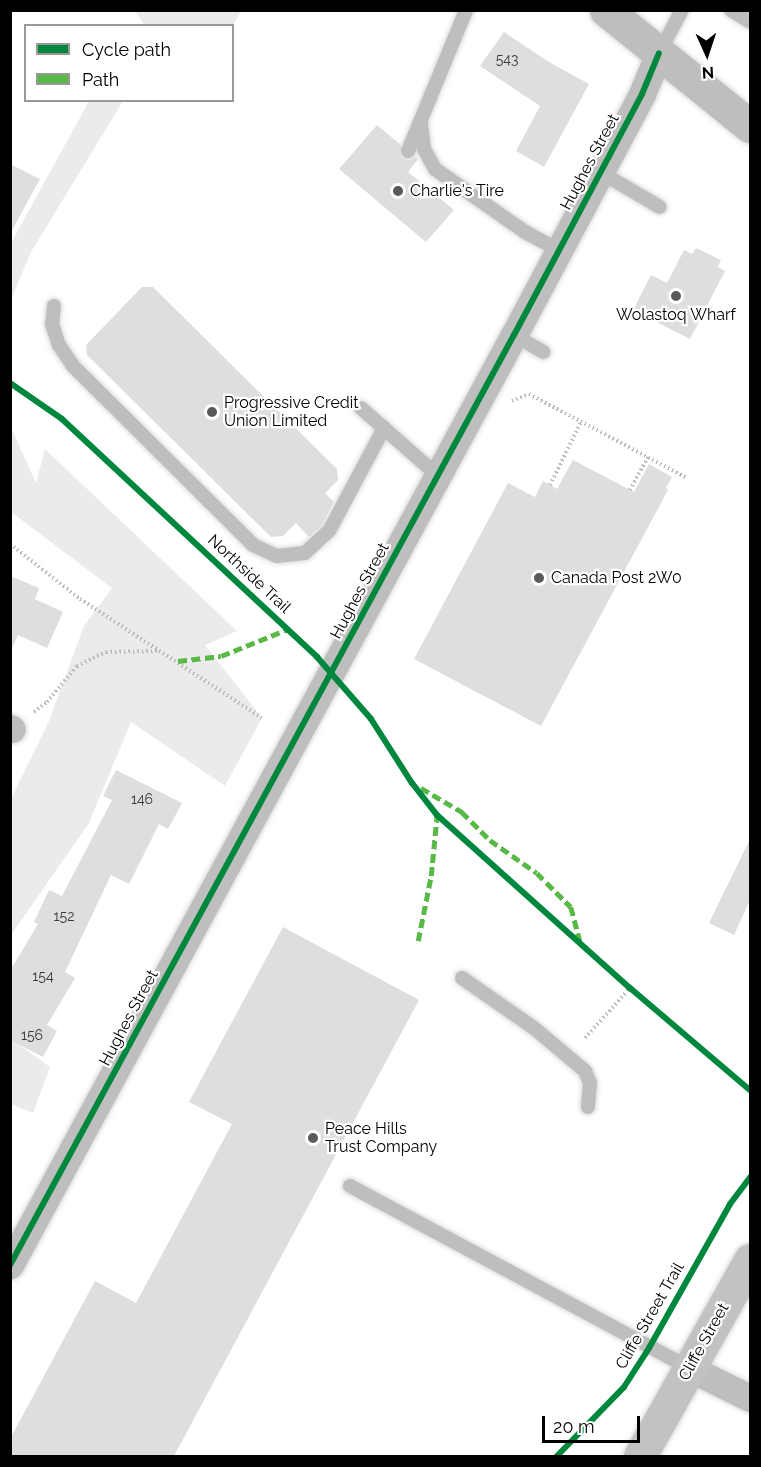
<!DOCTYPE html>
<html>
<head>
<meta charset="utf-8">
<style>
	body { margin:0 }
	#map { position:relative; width:761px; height:1467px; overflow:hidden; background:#fff; font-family:Raleway,sans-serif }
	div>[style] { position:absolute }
	.green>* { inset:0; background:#ebebeb }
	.building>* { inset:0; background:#dedede }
	.path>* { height:4px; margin-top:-2px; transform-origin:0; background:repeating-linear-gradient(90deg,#b9b9b9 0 1.5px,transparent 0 4.5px) }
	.roads { filter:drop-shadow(0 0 2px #dbdbdb) drop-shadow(0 0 2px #dbdbdb) }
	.service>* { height:14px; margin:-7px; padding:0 7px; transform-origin:7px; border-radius:7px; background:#bebebe }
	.minor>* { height:27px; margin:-13.5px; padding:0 13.5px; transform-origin:13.5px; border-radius:13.5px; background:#bebebe }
	.secondary>* { height:33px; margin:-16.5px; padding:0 16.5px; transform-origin:16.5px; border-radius:16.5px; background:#c2c2c2 }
	.primary>* { height:33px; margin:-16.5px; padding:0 16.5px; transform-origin:16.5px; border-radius:16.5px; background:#bebebe }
	.quiet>* { height:4.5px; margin-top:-2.25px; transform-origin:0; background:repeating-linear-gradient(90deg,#58b947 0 9px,transparent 0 13.5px) }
	.cycleway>* { height:6px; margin:-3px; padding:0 3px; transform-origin:3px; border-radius:3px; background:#00873e }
	.dots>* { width:16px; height:16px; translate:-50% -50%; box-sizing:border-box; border:3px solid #fff; border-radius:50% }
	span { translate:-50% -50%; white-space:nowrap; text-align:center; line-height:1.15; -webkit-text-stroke:4.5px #fff; paint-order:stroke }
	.number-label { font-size:14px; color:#383838 }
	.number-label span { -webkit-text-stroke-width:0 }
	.street-label { font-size:16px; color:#000 }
	.poi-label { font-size:16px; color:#000 }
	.left { translate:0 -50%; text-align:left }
	.frame { position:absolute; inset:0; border:12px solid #000; pointer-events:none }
	.legend { position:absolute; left:24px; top:24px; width:210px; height:78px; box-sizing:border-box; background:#fff; border:2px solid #999; margin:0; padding:8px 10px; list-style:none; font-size:18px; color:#000 }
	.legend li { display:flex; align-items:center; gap:12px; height:30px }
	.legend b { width:30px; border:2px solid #999 }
	.north { position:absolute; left:677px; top:24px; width:60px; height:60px; -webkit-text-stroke:4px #fff; paint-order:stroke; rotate:177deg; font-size:16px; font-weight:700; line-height:24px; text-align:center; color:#000 }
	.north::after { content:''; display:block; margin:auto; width:21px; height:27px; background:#000; clip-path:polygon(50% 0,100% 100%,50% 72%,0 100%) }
	.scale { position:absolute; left:542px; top:1416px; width:98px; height:27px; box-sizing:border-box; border:3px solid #000; border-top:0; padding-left:8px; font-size:18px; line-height:21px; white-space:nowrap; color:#000; -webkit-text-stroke:4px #fff; paint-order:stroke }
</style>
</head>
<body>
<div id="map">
	<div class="green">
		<i style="clip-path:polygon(135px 11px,241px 11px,233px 26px,144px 25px)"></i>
		<i style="clip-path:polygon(89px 101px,123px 101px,31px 252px,11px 300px,11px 243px)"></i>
		<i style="clip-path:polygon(10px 425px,36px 483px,45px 449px,237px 631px,205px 645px,262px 718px,225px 786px,131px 722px,89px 823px,11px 935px,11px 799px,49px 721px,84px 626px,112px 588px,11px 512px)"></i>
		<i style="clip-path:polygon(10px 1038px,50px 1067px,33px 1113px,11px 1104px)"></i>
	</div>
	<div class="building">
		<i style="clip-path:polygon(504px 32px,549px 62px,589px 84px,544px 167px,516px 151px,540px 106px,480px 66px)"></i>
		<i style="clip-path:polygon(377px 125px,401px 145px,401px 157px,409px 160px,415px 157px,418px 159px,408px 172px,454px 210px,426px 242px,339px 169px)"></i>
		<i style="clip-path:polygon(10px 164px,40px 179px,10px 234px)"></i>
		<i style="clip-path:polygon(696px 248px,721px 260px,718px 267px,725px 271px,690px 339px,633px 310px,651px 275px,667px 283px,684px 250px,692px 254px)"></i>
		<i style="clip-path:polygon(142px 287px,153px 287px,337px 469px,338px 480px,325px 493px,334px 502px,322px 525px,309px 537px,296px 523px,283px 536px,271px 537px,87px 355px,86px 345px)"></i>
		<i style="clip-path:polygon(573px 460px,634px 492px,649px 464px,672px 477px,666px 488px,668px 490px,541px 726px,414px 659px,508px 483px,535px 497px,543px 481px,557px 489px)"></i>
		<i style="clip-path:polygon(10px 576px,39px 588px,35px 599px,63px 612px,47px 648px,18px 635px,10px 653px)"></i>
		<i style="clip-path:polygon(116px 770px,182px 803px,168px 829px,159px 824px,129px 884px,111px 875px,65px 972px,75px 978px,47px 1025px,57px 1031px,43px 1057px,10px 1040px,10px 971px,38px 924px,34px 922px,49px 890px,62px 896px,112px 800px,103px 796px)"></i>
		<i style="clip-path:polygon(750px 839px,750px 900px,734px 935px,709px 923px)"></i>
		<i style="clip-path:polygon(283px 927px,419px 1000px,174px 1456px,10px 1456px,10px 1439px,95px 1281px,136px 1303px,232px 1124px,189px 1102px)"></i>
	</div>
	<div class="path">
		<i style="left:512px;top:401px;width:18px;rotate:-22deg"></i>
		<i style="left:529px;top:394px;width:177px;rotate:28deg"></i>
		<i style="left:550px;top:485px;width:70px;rotate:-63.8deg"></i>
		<i style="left:630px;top:490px;width:38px;rotate:-61deg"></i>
		<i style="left:10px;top:544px;width:89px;rotate:38.2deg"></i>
		<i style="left:80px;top:599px;width:217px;rotate:33.2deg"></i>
		<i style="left:34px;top:712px;width:16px;rotate:-38deg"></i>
		<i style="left:47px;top:702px;width:47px;rotate:-50.2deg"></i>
		<i style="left:77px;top:666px;width:32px;rotate:-26deg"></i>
		<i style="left:106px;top:652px;width:53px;rotate:-1.1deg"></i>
		<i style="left:585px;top:1038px;width:67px;rotate:-48deg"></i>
	</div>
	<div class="roads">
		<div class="service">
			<i style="left:731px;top:10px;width:22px;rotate:32deg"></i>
			<i style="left:659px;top:53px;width:49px;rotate:-61.9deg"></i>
			<i style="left:421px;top:124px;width:25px;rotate:83deg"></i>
			<i style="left:424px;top:149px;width:23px;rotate:61deg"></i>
			<i style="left:435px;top:169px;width:110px;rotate:35deg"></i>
			<i style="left:525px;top:232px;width:38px;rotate:28deg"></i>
			<i style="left:408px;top:151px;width:152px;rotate:-67.6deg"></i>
			<i style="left:600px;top:172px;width:69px;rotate:30.3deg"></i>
			<i style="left:54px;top:306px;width:18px;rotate:96deg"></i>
			<i style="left:52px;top:324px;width:22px;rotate:72deg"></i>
			<i style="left:59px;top:345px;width:25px;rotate:56deg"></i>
			<i style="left:73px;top:366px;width:254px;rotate:44.8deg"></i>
			<i style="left:253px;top:545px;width:26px;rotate:25deg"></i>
			<i style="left:277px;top:556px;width:28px;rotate:-6deg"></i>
			<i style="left:305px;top:553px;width:33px;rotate:-43deg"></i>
			<i style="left:329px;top:531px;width:117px;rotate:-61.9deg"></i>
			<i style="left:514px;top:335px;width:34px;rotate:30deg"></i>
			<i style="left:361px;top:408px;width:101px;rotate:41.4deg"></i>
			<i style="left:462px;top:978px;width:88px;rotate:34.8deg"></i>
			<i style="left:534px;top:1028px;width:67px;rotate:40.1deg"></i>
			<i style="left:585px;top:1071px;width:13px;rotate:67deg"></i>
			<i style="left:590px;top:1083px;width:24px;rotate:95deg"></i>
			<i style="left:350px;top:1186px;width:385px;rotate:28.2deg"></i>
		</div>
		<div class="minor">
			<i style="left:10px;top:728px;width:2px;rotate:27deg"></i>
			<i style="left:10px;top:1265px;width:1058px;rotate:-61.55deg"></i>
			<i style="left:514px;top:335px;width:273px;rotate:-62deg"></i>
			<i style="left:642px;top:94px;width:44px;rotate:-67.5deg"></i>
			<i style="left:689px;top:1368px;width:68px;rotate:26.2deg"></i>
		</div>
		<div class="secondary">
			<i style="left:640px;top:1456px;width:225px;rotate:-60.7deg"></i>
		</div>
		<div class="primary">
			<i style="left:606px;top:10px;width:185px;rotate:38.9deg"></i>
		</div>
	</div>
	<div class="quiet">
		<i style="left:178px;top:661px;width:43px;rotate:-6.6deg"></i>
		<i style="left:221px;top:656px;width:72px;rotate:-21.9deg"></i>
		<i style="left:421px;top:788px;width:48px;rotate:30.3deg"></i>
		<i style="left:462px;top:812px;width:40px;rotate:45deg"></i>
		<i style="left:490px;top:840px;width:57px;rotate:35.1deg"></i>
		<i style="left:537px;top:873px;width:48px;rotate:45deg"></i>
		<i style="left:571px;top:907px;width:35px;rotate:75deg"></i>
		<i style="left:418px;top:941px;width:66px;rotate:-78.7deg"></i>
		<i style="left:431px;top:876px;width:61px;rotate:-84.4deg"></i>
	</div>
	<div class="cycleway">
		<i style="left:10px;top:383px;width:63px;rotate:34.7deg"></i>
		<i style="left:62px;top:419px;width:349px;rotate:43deg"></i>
		<i style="left:317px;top:657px;width:82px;rotate:48.9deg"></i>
		<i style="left:371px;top:719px;width:76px;rotate:57.4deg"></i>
		<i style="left:412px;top:783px;width:41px;rotate:52deg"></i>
		<i style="left:437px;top:815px;width:259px;rotate:41.9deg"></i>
		<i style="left:630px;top:988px;width:157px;rotate:40.4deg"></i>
		<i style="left:10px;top:1265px;width:1058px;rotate:-61.55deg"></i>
		<i style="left:514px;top:335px;width:273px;rotate:-62deg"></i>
		<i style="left:642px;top:94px;width:44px;rotate:-67.5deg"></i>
		<i style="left:557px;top:1456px;width:96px;rotate:-45.8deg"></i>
		<i style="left:624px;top:1387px;width:46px;rotate:-57.3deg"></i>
		<i style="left:649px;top:1348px;width:165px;rotate:-60.6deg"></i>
		<i style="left:730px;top:1204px;width:34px;rotate:-53deg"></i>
	</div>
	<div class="dots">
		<i style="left:398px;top:191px;background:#595959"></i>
		<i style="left:676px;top:296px;background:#595959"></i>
		<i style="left:212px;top:412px;background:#595959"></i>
		<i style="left:539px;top:578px;background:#595959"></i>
		<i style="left:313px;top:1138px;background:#595959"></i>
	</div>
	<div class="number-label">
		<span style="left:507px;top:59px">543</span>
		<span style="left:142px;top:799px">146</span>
		<span style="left:64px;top:916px">152</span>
		<span style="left:43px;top:976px">154</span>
		<span style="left:32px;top:1035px">156</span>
	</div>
	<div class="street-label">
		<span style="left:590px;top:162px;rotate:-62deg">Hughes Street</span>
		<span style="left:249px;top:574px;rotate:43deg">Northside Trail</span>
		<span style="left:360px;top:591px;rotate:-62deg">Hughes Street</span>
		<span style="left:129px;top:1018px;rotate:-62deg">Hughes Street</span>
		<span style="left:650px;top:1316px;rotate:-60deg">Cliffe Street Trail</span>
		<span style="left:704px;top:1342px;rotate:-61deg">Cliffe Street</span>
	</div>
	<div class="poi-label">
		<span class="left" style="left:410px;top:191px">Charlie's Tire</span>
		<span style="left:676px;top:315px">Wolastoq Wharf</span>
		<span class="left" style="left:224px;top:412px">Progressive Credit<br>Union Limited</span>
		<span class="left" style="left:551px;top:578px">Canada Post 2W0</span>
		<span class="left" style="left:325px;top:1138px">Peace Hills<br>Trust Company</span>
	</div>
	<div class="frame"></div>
	<ul class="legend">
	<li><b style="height:8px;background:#00873e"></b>Cycle path</li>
	<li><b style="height:8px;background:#58b947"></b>Path</li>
	</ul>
	<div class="north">N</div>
	<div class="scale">20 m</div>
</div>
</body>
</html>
